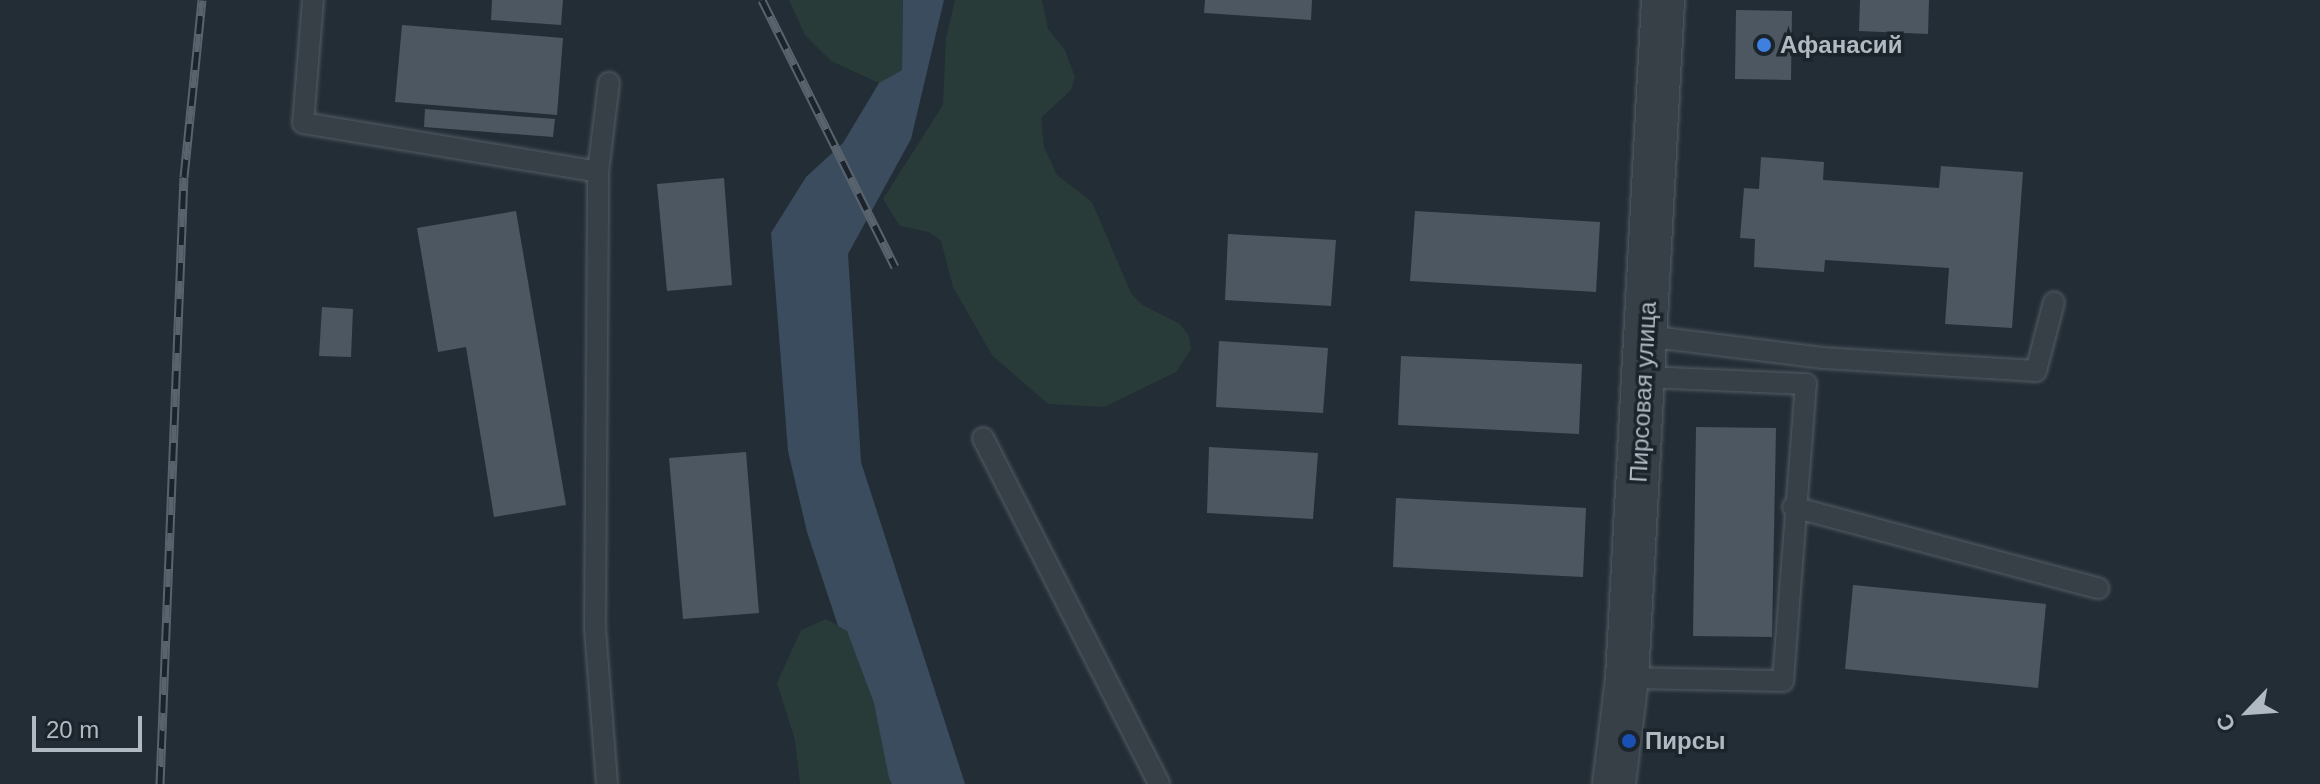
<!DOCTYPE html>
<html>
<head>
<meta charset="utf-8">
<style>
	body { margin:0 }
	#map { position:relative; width:2320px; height:784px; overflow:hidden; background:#232d36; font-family:Helvetica,sans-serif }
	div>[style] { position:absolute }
	.green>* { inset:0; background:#283b39 }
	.water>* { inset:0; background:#3a4c5d }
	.building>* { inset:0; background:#4c5761 }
	.roads { filter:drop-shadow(0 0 2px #545d64) drop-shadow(0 0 2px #545d64) }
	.lane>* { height:20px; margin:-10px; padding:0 10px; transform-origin:10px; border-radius:10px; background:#373f47 }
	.street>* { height:42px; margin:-21px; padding:0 21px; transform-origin:21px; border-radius:21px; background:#373f47 }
	.rail>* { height:9px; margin-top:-4.5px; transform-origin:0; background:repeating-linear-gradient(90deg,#1c242b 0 18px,#59636d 0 36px); box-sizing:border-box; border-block:2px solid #59636d }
	.dots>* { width:22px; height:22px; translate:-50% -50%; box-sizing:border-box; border:4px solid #1c242b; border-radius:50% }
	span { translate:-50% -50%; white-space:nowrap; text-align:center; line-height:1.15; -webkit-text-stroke:7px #1c242b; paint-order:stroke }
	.poi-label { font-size:24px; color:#b1bac3; font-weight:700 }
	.left { translate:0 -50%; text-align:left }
	.street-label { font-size:24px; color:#b1bac3 }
	.north { position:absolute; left:2208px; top:672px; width:80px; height:80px; -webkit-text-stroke:6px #1c242b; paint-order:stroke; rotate:245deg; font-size:22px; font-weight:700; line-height:32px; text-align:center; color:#b1bac3 }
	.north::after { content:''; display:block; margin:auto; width:28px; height:36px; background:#b1bac3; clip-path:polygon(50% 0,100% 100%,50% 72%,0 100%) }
	.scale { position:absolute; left:32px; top:716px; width:110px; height:36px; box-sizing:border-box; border:4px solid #b1bac3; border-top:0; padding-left:10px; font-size:24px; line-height:28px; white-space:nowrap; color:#b1bac3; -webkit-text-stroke:6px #1c242b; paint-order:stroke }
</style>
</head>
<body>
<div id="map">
	<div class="green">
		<i style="clip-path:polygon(789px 0,903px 0,902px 70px,879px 83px,831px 61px,805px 35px)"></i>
		<i style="clip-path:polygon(955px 0,1042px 0,1048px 29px,1065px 50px,1075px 77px,1071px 90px,1041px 118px,1044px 147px,1057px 175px,1092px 202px,1131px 293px,1141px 304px,1180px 324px,1189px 336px,1191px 349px,1176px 372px,1104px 407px,1048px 404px,992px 355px,953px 287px,941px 241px,929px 232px,900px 226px,883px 199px,943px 105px,946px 38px)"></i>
		<i style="clip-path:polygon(826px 619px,847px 630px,856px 653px,874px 703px,892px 784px,800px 784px,795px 740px,777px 683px,801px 630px)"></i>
	</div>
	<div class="water">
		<i style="clip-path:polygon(903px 0,944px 0,911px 139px,848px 254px,861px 462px,965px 784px,892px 784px,889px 778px,874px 703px,847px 631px,838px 626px,807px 532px,788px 451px,771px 233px,806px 177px,843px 143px,879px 83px,902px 70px)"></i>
	</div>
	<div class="building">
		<i style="clip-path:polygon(492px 0,563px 0,561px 25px,491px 20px)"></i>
		<i style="clip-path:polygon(1205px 0,1312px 0,1311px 20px,1204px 13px)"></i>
		<i style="clip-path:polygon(1860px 0,1929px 0,1928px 34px,1859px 31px)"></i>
		<i style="clip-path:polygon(1736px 10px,1792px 11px,1791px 80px,1735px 79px)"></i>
		<i style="clip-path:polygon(402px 25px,563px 38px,557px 115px,395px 102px)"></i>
		<i style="clip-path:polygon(425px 109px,555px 119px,553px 137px,424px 127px)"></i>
		<i style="clip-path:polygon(1761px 157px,1824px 162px,1823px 180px,1939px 188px,1941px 166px,2023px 172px,2012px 328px,1945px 324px,1949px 268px,1825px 260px,1824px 272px,1754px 267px,1755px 239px,1740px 238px,1744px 188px,1759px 189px)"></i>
		<i style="clip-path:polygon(724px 178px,732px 285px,667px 291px,657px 184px)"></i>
		<i style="clip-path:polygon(516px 211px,566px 505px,494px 517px,466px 347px,438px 352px,417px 228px)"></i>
		<i style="clip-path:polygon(1415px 211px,1600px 222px,1596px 292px,1410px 281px)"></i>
		<i style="clip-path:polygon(1228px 234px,1336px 240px,1331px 306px,1225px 300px)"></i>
		<i style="clip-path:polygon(322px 307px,353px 309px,351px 357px,319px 356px)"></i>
		<i style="clip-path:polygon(1219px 341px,1328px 348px,1323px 413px,1216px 407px)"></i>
		<i style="clip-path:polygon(1401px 356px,1582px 364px,1579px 434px,1398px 425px)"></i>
		<i style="clip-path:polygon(1696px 427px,1776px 428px,1772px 637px,1693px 636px)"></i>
		<i style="clip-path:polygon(1209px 447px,1318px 453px,1313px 519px,1207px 513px)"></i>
		<i style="clip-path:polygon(746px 452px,759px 613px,683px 619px,669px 458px)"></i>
		<i style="clip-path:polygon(1396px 498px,1586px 508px,1583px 577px,1393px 567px)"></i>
		<i style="clip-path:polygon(1853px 585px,2046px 604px,2038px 688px,1845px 669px)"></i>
	</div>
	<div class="roads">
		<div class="lane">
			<i style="left:313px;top:0;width:123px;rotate:94.6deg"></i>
			<i style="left:303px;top:123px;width:299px;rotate:9.4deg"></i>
			<i style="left:1646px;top:336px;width:178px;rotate:7.1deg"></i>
			<i style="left:1823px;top:358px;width:213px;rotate:3.5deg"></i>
			<i style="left:2036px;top:371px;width:71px;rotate:-75.4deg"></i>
			<i style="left:983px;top:438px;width:388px;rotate:63deg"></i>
			<i style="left:1793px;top:507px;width:316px;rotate:14.9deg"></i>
			<i style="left:1627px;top:678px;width:156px;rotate:1.1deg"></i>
			<i style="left:1783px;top:681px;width:298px;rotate:-85.6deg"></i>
			<i style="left:1806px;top:384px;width:162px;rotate:-177.5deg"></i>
			<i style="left:607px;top:784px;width:156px;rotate:-94.4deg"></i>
			<i style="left:595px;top:628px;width:456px;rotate:-89.6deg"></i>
			<i style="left:598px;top:172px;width:90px;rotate:-83deg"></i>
		</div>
		<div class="street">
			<i style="left:1614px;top:784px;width:107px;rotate:-83deg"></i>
			<i style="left:1627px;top:678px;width:679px;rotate:-86.96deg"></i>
		</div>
	</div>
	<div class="rail">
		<i style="left:762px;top:0;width:298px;rotate:63.5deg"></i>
		<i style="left:160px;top:784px;width:607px;rotate:-87.74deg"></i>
		<i style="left:184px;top:177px;width:178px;rotate:-84.2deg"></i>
	</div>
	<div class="dots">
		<i style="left:1764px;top:45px;background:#3f7fe0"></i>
		<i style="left:1629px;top:741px;background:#1a4fb4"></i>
	</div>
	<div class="poi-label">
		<span class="left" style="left:1780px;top:45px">Афанасий</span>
		<span class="left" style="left:1645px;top:741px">Пирсы</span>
	</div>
	<div class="street-label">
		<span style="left:1643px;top:392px;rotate:-87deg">Пирсовая улица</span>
	</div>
	<div class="north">С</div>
	<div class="scale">20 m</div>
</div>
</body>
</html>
